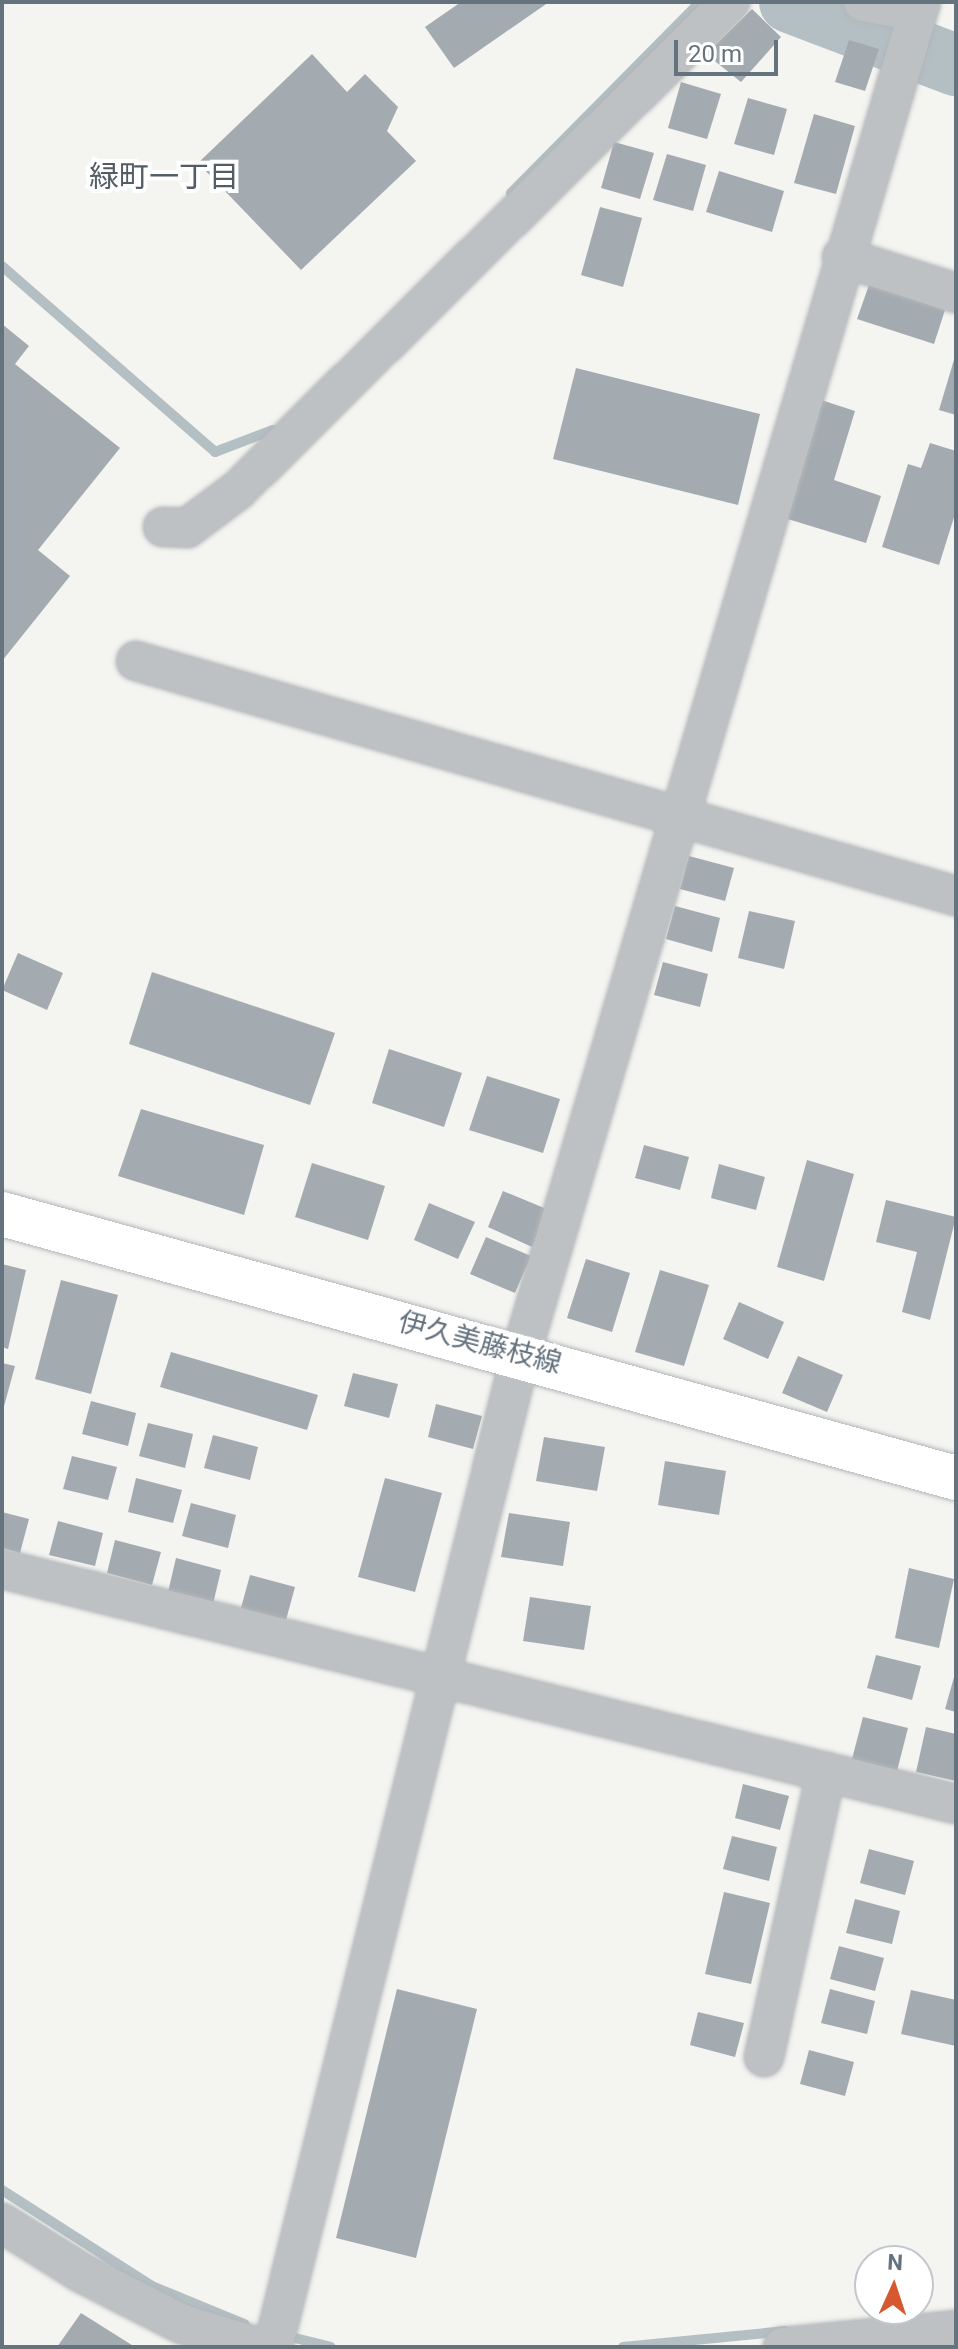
<!DOCTYPE html>
<html>
<head>
<meta charset="utf-8">
<style>
	body { margin:0 }
	#map { position:relative; width:958px; height:2349px; overflow:hidden; background:#f4f4f0; font-family:Roboto,"Noto Sans JP",sans-serif }
	div>[style] { position:absolute }
	.stream>* { height:10px; margin:-5px; padding:0 5px; transform-origin:5px; border-radius:5px; background:#b4bfc3 }
	.river>* { height:62px; margin:-31px; padding:0 31px; transform-origin:31px; border-radius:31px; background:#b4bfc3 }
	.building>* { inset:0; background:#a4abb0 }
	.roads { filter:drop-shadow(0 0 2px #b2b6ba) drop-shadow(0 0 2px #b2b6ba) }
	.street>* { height:38px; margin:-19px; padding:0 19px; transform-origin:19px; border-radius:19px; background:#bdc1c4 }
	.secondary>* { height:44px; margin:-22px; padding:0 22px; transform-origin:22px; border-radius:22px; background:#fff }
	span { translate:-50% -50%; white-space:nowrap; text-align:center; line-height:1.15; -webkit-text-stroke:8px #fff; paint-order:stroke }
	.street-label { font-size:28px; color:#65737f }
	.neighbourhood-label { font-size:30px; color:#535d65 }
	.frame { position:absolute; inset:0; border:4px solid #65737f; pointer-events:none }
	.north { position:absolute; left:854px; top:2245px; width:80px; height:80px; box-sizing:border-box; background:#fff; border:2px solid #c1c7cc; border-radius:50%; rotate:3deg; font-size:22px; font-weight:700; line-height:32px; text-align:center; color:#65737f }
	.north::after { content:''; display:block; margin:auto; width:28px; height:36px; background:#d6582f; clip-path:polygon(50% 0,100% 100%,50% 72%,0 100%) }
	.scale { position:absolute; left:674px; top:40px; width:104px; height:36px; box-sizing:border-box; border:4px solid #65737f; border-top:0; padding-left:10px; font-size:24px; line-height:28px; white-space:nowrap; color:#65737f; -webkit-text-stroke:6px #fff; paint-order:stroke }
</style>
</head>
<body>
<div id="map">
	<div class="stream">
		<i style="left:511px;top:193px;width:269px;rotate:-45.3deg"></i>
		<i style="left:2px;top:266px;width:283px;rotate:41.1deg"></i>
		<i style="left:215px;top:452px;width:62px;rotate:-20.8deg"></i>
		<i style="left:2px;top:2190px;width:178px;rotate:32.6deg"></i>
		<i style="left:152px;top:2286px;width:100px;rotate:22.4deg"></i>
		<i style="left:283px;top:2335px;width:49px;rotate:14deg"></i>
		<i style="left:623px;top:2347px;width:163px;rotate:-5.6deg"></i>
	</div>
	<div class="river">
		<i style="left:790px;top:2px;width:178px;rotate:20.8deg"></i>
	</div>
	<div class="building">
		<i style="clip-path:polygon(461px 2px,549px 2px,454px 68px,425px 27px)"></i>
		<i style="clip-path:polygon(752px 9px,781px 37px,741px 82px,706px 54px)"></i>
		<i style="clip-path:polygon(849px 40px,879px 49px,865px 91px,835px 82px)"></i>
		<i style="clip-path:polygon(312px 54px,347px 92px,365px 74px,398px 107px,387px 131px,416px 161px,301px 270px,198px 163px)"></i>
		<i style="clip-path:polygon(681px 82px,721px 94px,707px 139px,668px 128px)"></i>
		<i style="clip-path:polygon(748px 98px,787px 109px,774px 155px,734px 144px)"></i>
		<i style="clip-path:polygon(814px 114px,855px 126px,836px 194px,794px 183px)"></i>
		<i style="clip-path:polygon(614px 142px,654px 153px,640px 199px,601px 188px)"></i>
		<i style="clip-path:polygon(667px 154px,706px 165px,693px 211px,653px 200px)"></i>
		<i style="clip-path:polygon(719px 171px,784px 191px,772px 232px,706px 212px)"></i>
		<i style="clip-path:polygon(600px 207px,642px 218px,623px 287px,581px 275px)"></i>
		<i style="clip-path:polygon(869px 285px,945px 310px,934px 344px,857px 319px)"></i>
		<i style="clip-path:polygon(2px 324px,29px 346px,15px 364px,120px 448px,38px 550px,70px 576px,2px 661px)"></i>
		<i style="clip-path:polygon(956px 353px,956px 415px,939px 410px)"></i>
		<i style="clip-path:polygon(576px 368px,760px 414px,738px 505px,553px 459px)"></i>
		<i style="clip-path:polygon(815px 398px,855px 411px,834px 480px,881px 496px,866px 543px,778px 516px)"></i>
		<i style="clip-path:polygon(930px 443px,956px 451px,956px 511px,939px 565px,882px 547px,908px 464px,921px 468px)"></i>
		<i style="clip-path:polygon(689px 856px,734px 868px,725px 901px,680px 889px)"></i>
		<i style="clip-path:polygon(675px 906px,720px 918px,712px 952px,666px 939px)"></i>
		<i style="clip-path:polygon(749px 911px,795px 921px,784px 969px,738px 958px)"></i>
		<i style="clip-path:polygon(18px 953px,63px 973px,47px 1010px,2px 990px)"></i>
		<i style="clip-path:polygon(663px 962px,708px 974px,700px 1007px,654px 995px)"></i>
		<i style="clip-path:polygon(152px 972px,335px 1033px,310px 1105px,129px 1044px)"></i>
		<i style="clip-path:polygon(389px 1049px,462px 1073px,444px 1127px,372px 1103px)"></i>
		<i style="clip-path:polygon(487px 1076px,560px 1099px,543px 1153px,469px 1130px)"></i>
		<i style="clip-path:polygon(141px 1109px,264px 1145px,244px 1215px,118px 1176px)"></i>
		<i style="clip-path:polygon(644px 1145px,689px 1157px,680px 1190px,635px 1178px)"></i>
		<i style="clip-path:polygon(807px 1160px,854px 1174px,824px 1281px,777px 1267px)"></i>
		<i style="clip-path:polygon(312px 1163px,385px 1186px,368px 1240px,295px 1217px)"></i>
		<i style="clip-path:polygon(719px 1164px,765px 1177px,756px 1210px,711px 1198px)"></i>
		<i style="clip-path:polygon(503px 1191px,549px 1210px,532px 1247px,488px 1227px)"></i>
		<i style="clip-path:polygon(886px 1200px,956px 1217px,930px 1320px,902px 1312px,917px 1252px,876px 1242px)"></i>
		<i style="clip-path:polygon(429px 1203px,475px 1222px,458px 1259px,414px 1240px)"></i>
		<i style="clip-path:polygon(486px 1237px,531px 1256px,515px 1293px,470px 1274px)"></i>
		<i style="clip-path:polygon(586px 1259px,630px 1273px,612px 1332px,567px 1318px)"></i>
		<i style="clip-path:polygon(2px 1264px,26px 1270px,8px 1349px,2px 1347px)"></i>
		<i style="clip-path:polygon(660px 1270px,709px 1285px,684px 1366px,635px 1352px)"></i>
		<i style="clip-path:polygon(61px 1280px,118px 1295px,91px 1394px,35px 1379px)"></i>
		<i style="clip-path:polygon(739px 1302px,784px 1322px,768px 1359px,723px 1339px)"></i>
		<i style="clip-path:polygon(171px 1352px,318px 1395px,307px 1430px,160px 1387px)"></i>
		<i style="clip-path:polygon(798px 1356px,843px 1375px,827px 1412px,782px 1393px)"></i>
		<i style="clip-path:polygon(2px 1363px,15px 1366px,3px 1410px,2px 1410px)"></i>
		<i style="clip-path:polygon(353px 1373px,398px 1384px,389px 1418px,344px 1406px)"></i>
		<i style="clip-path:polygon(91px 1401px,136px 1413px,128px 1446px,82px 1434px)"></i>
		<i style="clip-path:polygon(436px 1404px,482px 1416px,473px 1449px,428px 1437px)"></i>
		<i style="clip-path:polygon(148px 1423px,193px 1434px,185px 1468px,139px 1456px)"></i>
		<i style="clip-path:polygon(213px 1435px,258px 1447px,250px 1480px,204px 1468px)"></i>
		<i style="clip-path:polygon(544px 1437px,605px 1447px,597px 1491px,536px 1481px)"></i>
		<i style="clip-path:polygon(72px 1456px,117px 1467px,108px 1500px,63px 1489px)"></i>
		<i style="clip-path:polygon(665px 1461px,726px 1471px,719px 1515px,658px 1505px)"></i>
		<i style="clip-path:polygon(136px 1478px,182px 1490px,173px 1523px,128px 1512px)"></i>
		<i style="clip-path:polygon(385px 1478px,442px 1493px,415px 1592px,358px 1577px)"></i>
		<i style="clip-path:polygon(191px 1503px,236px 1515px,228px 1548px,182px 1536px)"></i>
		<i style="clip-path:polygon(2px 1512px,29px 1519px,20px 1553px,2px 1548px)"></i>
		<i style="clip-path:polygon(509px 1513px,570px 1522px,563px 1566px,501px 1557px)"></i>
		<i style="clip-path:polygon(58px 1521px,103px 1533px,95px 1566px,49px 1555px)"></i>
		<i style="clip-path:polygon(115px 1540px,161px 1552px,152px 1585px,107px 1573px)"></i>
		<i style="clip-path:polygon(176px 1558px,221px 1570px,213px 1604px,168px 1592px)"></i>
		<i style="clip-path:polygon(909px 1568px,954px 1579px,939px 1648px,895px 1638px)"></i>
		<i style="clip-path:polygon(250px 1575px,295px 1587px,286px 1620px,241px 1608px)"></i>
		<i style="clip-path:polygon(530px 1597px,591px 1606px,584px 1650px,523px 1641px)"></i>
		<i style="clip-path:polygon(876px 1655px,921px 1666px,912px 1700px,867px 1688px)"></i>
		<i style="clip-path:polygon(956px 1670px,956px 1712px,945px 1709px)"></i>
		<i style="clip-path:polygon(863px 1717px,908px 1728px,897px 1771px,852px 1759px)"></i>
		<i style="clip-path:polygon(926px 1727px,956px 1734px,956px 1781px,916px 1772px)"></i>
		<i style="clip-path:polygon(743px 1784px,789px 1796px,780px 1830px,735px 1818px)"></i>
		<i style="clip-path:polygon(732px 1836px,777px 1847px,769px 1881px,723px 1869px)"></i>
		<i style="clip-path:polygon(869px 1849px,914px 1861px,905px 1895px,860px 1883px)"></i>
		<i style="clip-path:polygon(724px 1892px,770px 1903px,751px 1984px,705px 1974px)"></i>
		<i style="clip-path:polygon(855px 1899px,900px 1911px,892px 1944px,846px 1933px)"></i>
		<i style="clip-path:polygon(839px 1946px,884px 1958px,875px 1991px,830px 1979px)"></i>
		<i style="clip-path:polygon(397px 1989px,477px 2009px,416px 2258px,336px 2238px)"></i>
		<i style="clip-path:polygon(830px 1989px,875px 2001px,867px 2034px,821px 2023px)"></i>
		<i style="clip-path:polygon(911px 1990px,956px 2000px,956px 2046px,901px 2034px)"></i>
		<i style="clip-path:polygon(698px 2012px,744px 2023px,735px 2057px,690px 2045px)"></i>
		<i style="clip-path:polygon(809px 2050px,854px 2062px,845px 2096px,800px 2084px)"></i>
		<i style="clip-path:polygon(81px 2313px,135px 2347px,57px 2347px)"></i>
	</div>
	<div class="roads">
		<div class="street">
			<i style="left:863px;top:2px;width:55px;rotate:10.5deg"></i>
			<i style="left:842px;top:257px;width:120px;rotate:17.5deg"></i>
			<i style="left:163px;top:527px;width:24px;rotate:2deg"></i>
			<i style="left:187px;top:528px;width:64px;rotate:-36.7deg"></i>
			<i style="left:238px;top:490px;width:693px;rotate:-44.77deg"></i>
			<i style="left:136px;top:661px;width:853px;rotate:15.99deg"></i>
			<i style="left:2px;top:1569px;width:983px;rotate:13.84deg"></i>
			<i style="left:764px;top:2057px;width:292px;rotate:-77.7deg"></i>
			<i style="left:2px;top:2223px;width:92px;rotate:32.1deg"></i>
			<i style="left:80px;top:2272px;width:114px;rotate:27deg"></i>
			<i style="left:182px;top:2324px;width:79px;rotate:16.8deg"></i>
			<i style="left:273px;top:2347px;width:1024px;rotate:-75.98deg"></i>
			<i style="left:521px;top:1354px;width:1410px;rotate:-73.52deg"></i>
			<i style="left:783px;top:2347px;width:174px;rotate:-5.6deg"></i>
		</div>
		<div class="secondary">
			<i style="left:2px;top:1214px;width:990px;rotate:15.47deg"></i>
		</div>
	</div>
	<div class="street-label">
		<span style="left:480px;top:1343px;rotate:15deg">伊久美藤枝線</span>
	</div>
	<div class="neighbourhood-label">
		<span style="left:164px;top:177px">緑町一丁目</span>
	</div>
	<div class="frame"></div>
	<div class="north">N</div>
	<div class="scale">20 m</div>
</div>
</body>
</html>
